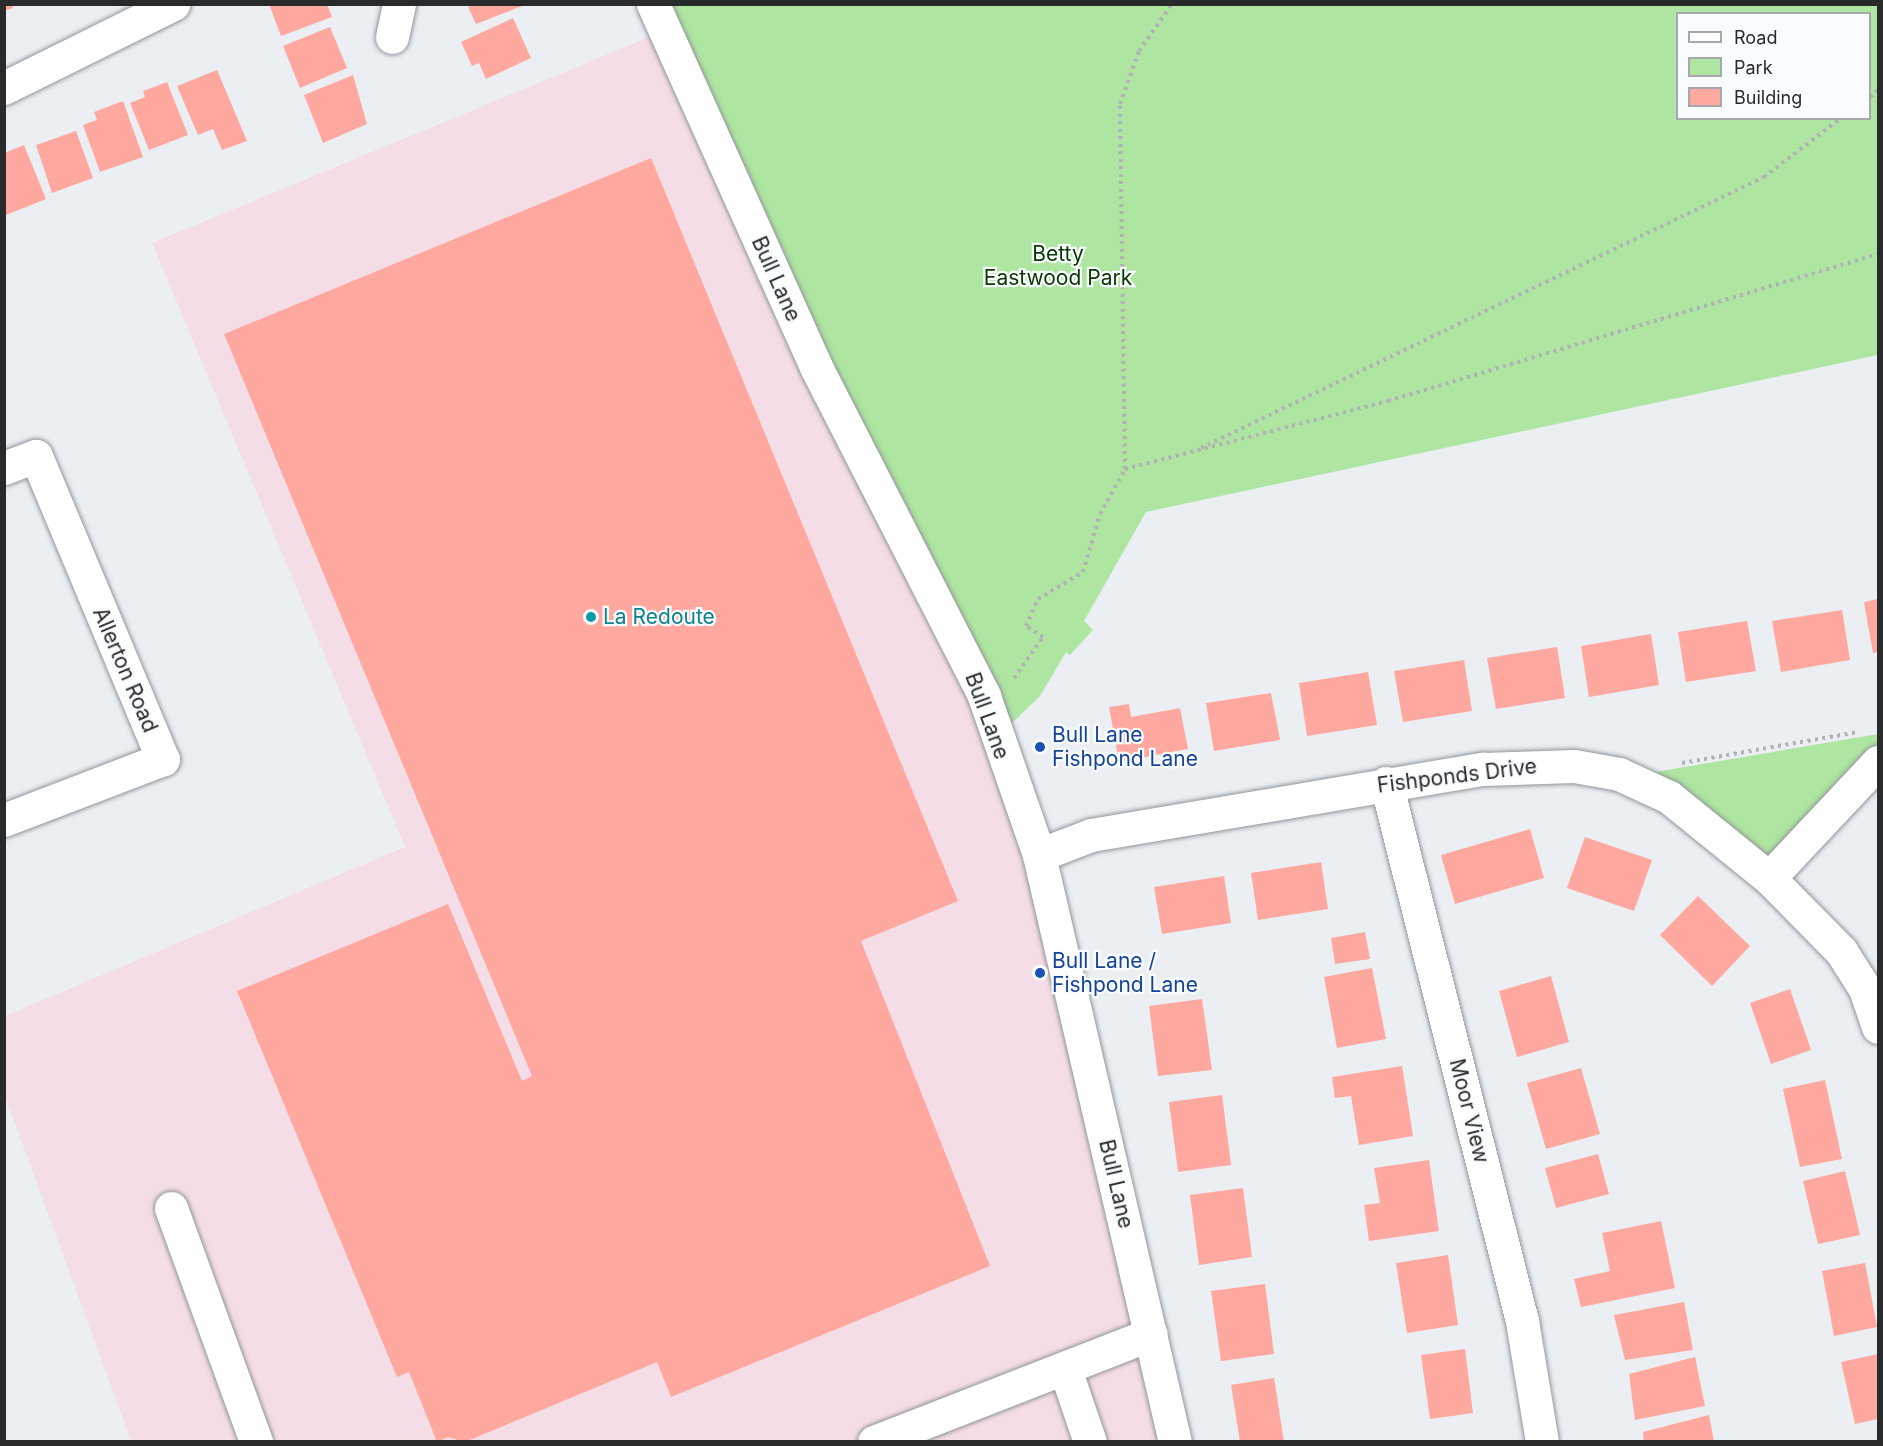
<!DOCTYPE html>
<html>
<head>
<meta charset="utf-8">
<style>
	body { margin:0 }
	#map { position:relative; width:1883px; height:1446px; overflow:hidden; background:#ebeff3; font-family:Inter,sans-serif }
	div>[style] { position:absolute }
	.industrial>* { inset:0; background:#f5dde7 }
	.green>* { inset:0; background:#aee5a0 }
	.building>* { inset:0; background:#fea8a0 }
	.path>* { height:4px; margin-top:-2px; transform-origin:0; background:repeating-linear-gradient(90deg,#afb3b6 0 3px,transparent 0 7.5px) }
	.roads { filter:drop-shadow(0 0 2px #92969a) drop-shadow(0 0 2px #92969a) }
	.minor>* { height:33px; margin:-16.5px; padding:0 16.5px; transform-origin:16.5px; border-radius:16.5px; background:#fff }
	.dots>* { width:16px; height:16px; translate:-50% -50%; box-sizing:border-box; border:3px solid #f9fcff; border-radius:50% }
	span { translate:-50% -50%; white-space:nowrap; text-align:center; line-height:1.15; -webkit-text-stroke:4.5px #f9fcff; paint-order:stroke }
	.park-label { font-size:21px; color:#0c3800 }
	.street-label { font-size:21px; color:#292a2c }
	.culture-label { font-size:21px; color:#0d838f }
	.left { translate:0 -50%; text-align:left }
	.transit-label { font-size:21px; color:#164399 }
	.frame { position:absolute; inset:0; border:6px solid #292a2c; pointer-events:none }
	.legend { position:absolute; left:1676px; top:12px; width:195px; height:108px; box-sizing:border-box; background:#f9fcff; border:2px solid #a6a8ab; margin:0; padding:8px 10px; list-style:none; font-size:18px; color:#292a2c }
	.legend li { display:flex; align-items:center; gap:12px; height:30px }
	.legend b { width:30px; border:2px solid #a6a8ab }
</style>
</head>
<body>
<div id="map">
	<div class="industrial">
		<i style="clip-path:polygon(664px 31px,984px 696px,1175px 1441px,131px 1441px,5px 1096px,5px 1016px,405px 847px,152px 243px)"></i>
	</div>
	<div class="green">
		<i style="clip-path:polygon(evenodd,653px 5px,1878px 5px,1878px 355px,1146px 512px,1084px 621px,1093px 630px,1070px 655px,1066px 652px,1040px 696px,995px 739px,653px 5px,1678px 14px,1870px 14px,1870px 118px,1678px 118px,1678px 14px)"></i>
		<i style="clip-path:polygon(1878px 734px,1878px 759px,1770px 870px,1638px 775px)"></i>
	</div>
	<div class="building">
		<i style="clip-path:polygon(4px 4px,12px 4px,13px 8px,4px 11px)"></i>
		<i style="clip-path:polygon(269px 4px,327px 4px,332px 17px,281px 36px)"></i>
		<i style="clip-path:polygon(474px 4px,524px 4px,525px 5px,476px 24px,468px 7px)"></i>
		<i style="clip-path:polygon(513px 18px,531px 58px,486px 79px,479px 63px,472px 66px,461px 42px)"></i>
		<i style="clip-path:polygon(330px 27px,347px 68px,300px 88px,283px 46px)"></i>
		<i style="clip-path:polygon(217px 70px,247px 141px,222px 150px,213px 129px,198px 135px,177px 86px)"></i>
		<i style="clip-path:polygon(353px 75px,367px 124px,323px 143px,304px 95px)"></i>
		<i style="clip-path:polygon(167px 82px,188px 135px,149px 150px,130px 103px,145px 97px,143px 91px)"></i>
		<i style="clip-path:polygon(123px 101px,143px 157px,100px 172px,83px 125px,97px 120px,94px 112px)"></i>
		<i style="clip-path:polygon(76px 131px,93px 178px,52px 193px,36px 145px)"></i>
		<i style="clip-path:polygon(24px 145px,46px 199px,6px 215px,4px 153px)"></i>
		<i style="clip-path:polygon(651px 158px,958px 901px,861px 941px,990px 1266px,671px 1397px,657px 1362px,465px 1442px,448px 1437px,437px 1442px,409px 1372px,397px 1377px,237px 991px,448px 904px,522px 1081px,532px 1076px,224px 334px)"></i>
		<i style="clip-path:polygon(1878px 599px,1878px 652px,1873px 653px,1864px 602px)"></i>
		<i style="clip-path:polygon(1842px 610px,1850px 660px,1781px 672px,1772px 621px)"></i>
		<i style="clip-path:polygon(1747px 621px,1756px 671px,1686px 682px,1678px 632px)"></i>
		<i style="clip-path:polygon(1651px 634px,1659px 685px,1589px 697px,1581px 646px)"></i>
		<i style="clip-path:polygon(1557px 647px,1565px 698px,1496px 709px,1487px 658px)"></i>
		<i style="clip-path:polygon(1464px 660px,1472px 711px,1403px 722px,1394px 671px)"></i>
		<i style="clip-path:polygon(1368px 672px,1377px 725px,1307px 736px,1299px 683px)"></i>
		<i style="clip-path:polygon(1271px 693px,1280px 740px,1214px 751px,1206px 703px)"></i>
		<i style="clip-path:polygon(1129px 704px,1131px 717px,1180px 708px,1188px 749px,1119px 762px,1109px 707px)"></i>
		<i style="clip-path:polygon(1530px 829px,1544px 878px,1455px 904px,1441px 855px)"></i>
		<i style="clip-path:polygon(1585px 837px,1652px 860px,1634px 911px,1567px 888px)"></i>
		<i style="clip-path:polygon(1321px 862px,1328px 909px,1258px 920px,1251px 873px)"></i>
		<i style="clip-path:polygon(1224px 876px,1231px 923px,1162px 934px,1154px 887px)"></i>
		<i style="clip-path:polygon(1698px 896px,1750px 946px,1712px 986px,1660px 935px)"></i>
		<i style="clip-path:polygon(1365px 932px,1370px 959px,1335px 964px,1331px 938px)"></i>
		<i style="clip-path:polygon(1372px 968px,1386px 1039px,1337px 1048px,1324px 977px)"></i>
		<i style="clip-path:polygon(1551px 976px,1569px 1042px,1517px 1057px,1499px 991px)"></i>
		<i style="clip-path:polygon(1790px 989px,1811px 1050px,1771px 1064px,1750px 1003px)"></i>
		<i style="clip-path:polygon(1202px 999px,1212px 1070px,1158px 1076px,1149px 1006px)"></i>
		<i style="clip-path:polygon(1402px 1066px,1413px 1136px,1359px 1145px,1351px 1096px,1335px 1098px,1332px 1077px)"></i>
		<i style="clip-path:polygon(1581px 1068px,1600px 1134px,1546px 1149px,1527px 1083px)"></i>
		<i style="clip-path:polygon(1825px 1080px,1842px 1159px,1800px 1167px,1783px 1089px)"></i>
		<i style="clip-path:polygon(1222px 1095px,1231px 1165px,1178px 1172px,1169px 1102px)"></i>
		<i style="clip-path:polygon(1598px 1154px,1609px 1194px,1556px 1208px,1545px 1168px)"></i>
		<i style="clip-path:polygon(1429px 1160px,1439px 1231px,1369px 1241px,1364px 1205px,1380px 1203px,1374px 1168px)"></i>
		<i style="clip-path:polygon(1845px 1171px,1860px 1235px,1818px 1244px,1803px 1181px)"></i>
		<i style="clip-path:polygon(1243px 1188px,1252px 1257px,1199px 1265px,1190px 1195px)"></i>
		<i style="clip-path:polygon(1661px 1221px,1675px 1288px,1581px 1307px,1574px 1279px,1610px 1271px,1602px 1233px)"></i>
		<i style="clip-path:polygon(1448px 1255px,1458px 1325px,1407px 1333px,1396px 1263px)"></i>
		<i style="clip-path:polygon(1865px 1263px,1877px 1327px,1834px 1336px,1822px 1271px)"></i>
		<i style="clip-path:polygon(1265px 1284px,1274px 1354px,1221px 1361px,1211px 1291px)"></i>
		<i style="clip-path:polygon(1684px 1302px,1693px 1350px,1625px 1360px,1614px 1315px)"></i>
		<i style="clip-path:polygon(1465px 1349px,1473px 1413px,1430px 1419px,1421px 1355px)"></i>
		<i style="clip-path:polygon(1878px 1354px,1878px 1419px,1855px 1424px,1841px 1362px)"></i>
		<i style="clip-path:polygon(1695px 1357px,1705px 1406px,1635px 1420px,1629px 1374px)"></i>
		<i style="clip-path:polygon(1274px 1378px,1284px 1442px,1240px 1442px,1231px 1385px)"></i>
		<i style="clip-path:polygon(1709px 1415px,1714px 1442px,1644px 1442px,1643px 1432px)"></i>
	</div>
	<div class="path">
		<i style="left:1870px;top:97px;width:11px;rotate:-41deg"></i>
		<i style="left:1201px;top:448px;width:625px;rotate:-25.7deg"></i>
		<i style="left:1764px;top:177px;width:97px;rotate:-37.5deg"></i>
		<i style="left:1125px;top:469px;width:272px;rotate:-14.5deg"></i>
		<i style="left:1388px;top:401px;width:512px;rotate:-16.7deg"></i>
		<i style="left:1014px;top:678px;width:50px;rotate:-54.7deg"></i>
		<i style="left:1043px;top:637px;width:20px;rotate:-147deg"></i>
		<i style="left:1026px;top:626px;width:30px;rotate:-66deg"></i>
		<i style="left:1038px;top:599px;width:52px;rotate:-31deg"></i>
		<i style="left:1083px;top:572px;width:60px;rotate:-73.7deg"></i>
		<i style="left:1100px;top:514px;width:51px;rotate:-60.9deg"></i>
		<i style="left:1125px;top:469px;width:365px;rotate:-90.8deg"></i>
		<i style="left:1120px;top:104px;width:56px;rotate:-70.3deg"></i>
		<i style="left:1139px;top:51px;width:57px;rotate:-54.9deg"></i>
		<i style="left:1682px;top:763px;width:179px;rotate:-10deg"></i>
	</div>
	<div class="roads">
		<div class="minor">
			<i style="left:653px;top:4px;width:398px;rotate:65.8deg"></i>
			<i style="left:816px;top:367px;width:369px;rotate:62.9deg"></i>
			<i style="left:984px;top:696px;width:168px;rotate:70.9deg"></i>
			<i style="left:1039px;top:855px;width:603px;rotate:76.96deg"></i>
			<i style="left:392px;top:37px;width:34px;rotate:-78deg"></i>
			<i style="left:4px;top:88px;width:189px;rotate:-26.4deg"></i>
			<i style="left:4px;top:468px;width:34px;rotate:-21deg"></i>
			<i style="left:36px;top:456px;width:329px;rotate:67.3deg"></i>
			<i style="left:163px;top:759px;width:170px;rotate:159deg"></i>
			<i style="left:1386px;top:783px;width:555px;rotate:75.81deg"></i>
			<i style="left:1522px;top:1321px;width:123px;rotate:80.6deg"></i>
			<i style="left:1039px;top:855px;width:56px;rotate:-21deg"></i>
			<i style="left:1091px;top:835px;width:398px;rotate:-9.6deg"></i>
			<i style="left:1483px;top:769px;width:91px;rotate:-1.9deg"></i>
			<i style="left:1574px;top:766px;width:46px;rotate:10.1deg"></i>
			<i style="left:1619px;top:774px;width:55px;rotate:24.7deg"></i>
			<i style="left:1669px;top:797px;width:129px;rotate:39deg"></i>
			<i style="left:1769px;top:878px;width:103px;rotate:45.4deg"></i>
			<i style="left:1841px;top:951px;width:45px;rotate:57.7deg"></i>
			<i style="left:1865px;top:989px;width:40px;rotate:71.1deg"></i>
			<i style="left:1769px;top:878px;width:159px;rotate:-46.8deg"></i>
			<i style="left:171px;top:1208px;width:249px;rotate:70deg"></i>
			<i style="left:1065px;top:1369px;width:77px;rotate:71.1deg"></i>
			<i style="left:874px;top:1442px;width:297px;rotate:-21.3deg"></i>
		</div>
	</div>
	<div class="dots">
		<i style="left:591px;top:617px;background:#0f9aa8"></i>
		<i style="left:1040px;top:747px;background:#1a4fb4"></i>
		<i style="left:1040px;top:973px;background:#1a4fb4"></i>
	</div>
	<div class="park-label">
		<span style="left:1058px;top:266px">Betty<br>Eastwood Park</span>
	</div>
	<div class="street-label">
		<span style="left:776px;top:279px;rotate:66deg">Bull Lane</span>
		<span style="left:125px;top:670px;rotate:67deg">Allerton Road</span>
		<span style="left:987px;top:716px;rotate:70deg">Bull Lane</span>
		<span style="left:1457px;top:776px;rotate:-7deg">Fishponds Drive</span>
		<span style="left:1469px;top:1111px;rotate:76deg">Moor View</span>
		<span style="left:1116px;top:1184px;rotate:77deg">Bull Lane</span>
	</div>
	<div class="culture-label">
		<span class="left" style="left:603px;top:617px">La Redoute</span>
	</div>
	<div class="transit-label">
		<span class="left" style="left:1052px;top:747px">Bull Lane<br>Fishpond Lane</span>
		<span class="left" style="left:1052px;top:973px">Bull Lane /<br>Fishpond Lane</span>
	</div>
	<div class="frame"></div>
	<ul class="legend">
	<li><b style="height:8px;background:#fff"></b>Road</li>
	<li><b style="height:16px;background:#aee5a0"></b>Park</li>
	<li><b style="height:16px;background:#fea8a0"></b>Building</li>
	</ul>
</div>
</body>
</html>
